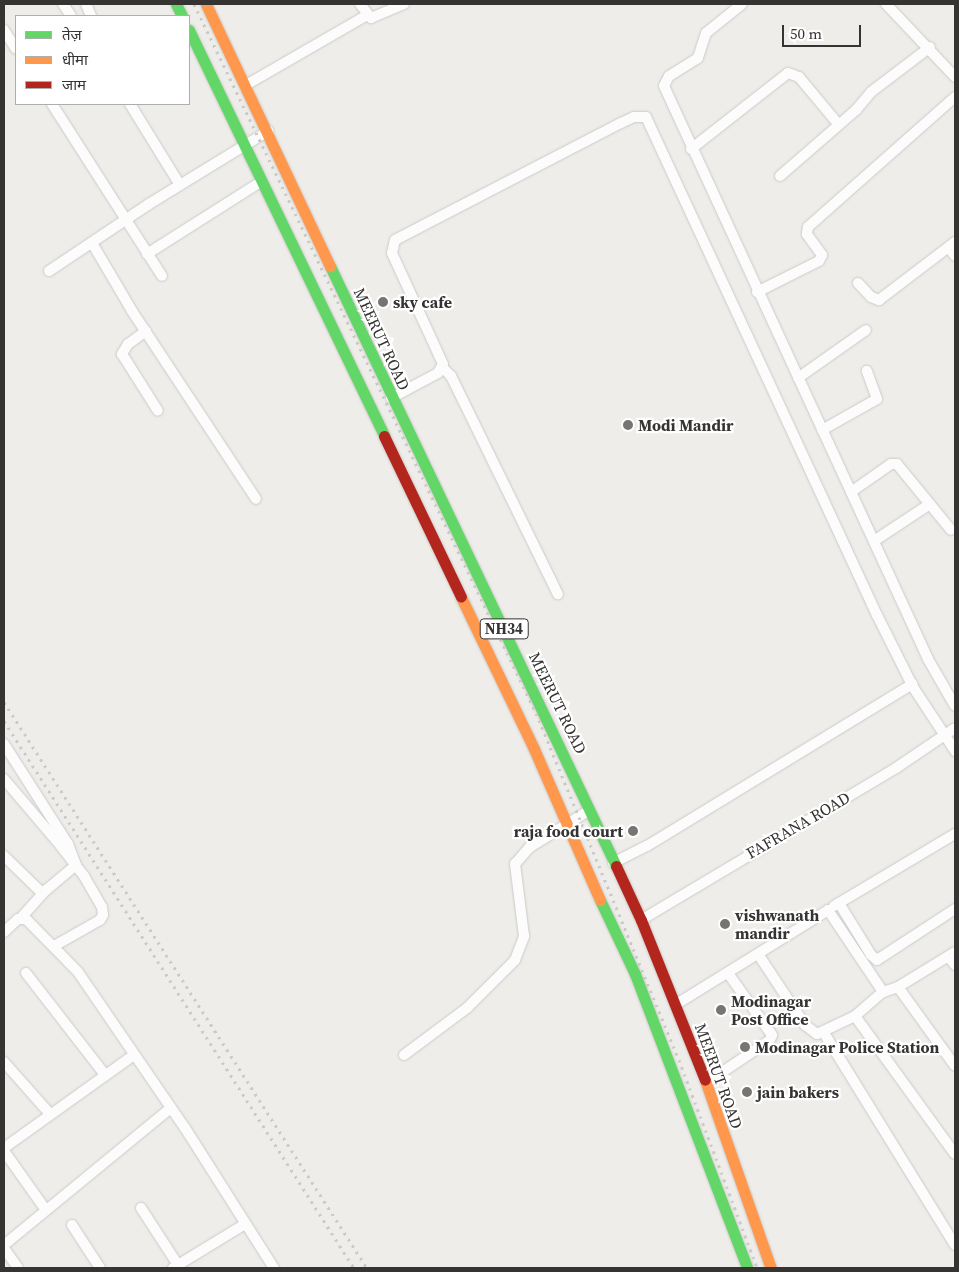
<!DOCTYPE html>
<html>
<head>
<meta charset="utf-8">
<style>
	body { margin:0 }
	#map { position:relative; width:959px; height:1272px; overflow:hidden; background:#efedea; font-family:"Source Serif 4","Noto Sans Devanagari",serif }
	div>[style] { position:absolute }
	.roads { filter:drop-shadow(0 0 1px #cccac8) drop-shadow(0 0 1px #cccac8) }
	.street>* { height:10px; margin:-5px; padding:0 5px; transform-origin:5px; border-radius:5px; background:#fdfcfc }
	.fast>* { height:11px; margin:-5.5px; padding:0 5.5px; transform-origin:5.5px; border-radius:5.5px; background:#63d668 }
	.slow>* { height:11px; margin:-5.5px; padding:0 5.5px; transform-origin:5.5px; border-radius:5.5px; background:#ff974d }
	.jam>* { height:11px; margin:-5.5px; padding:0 5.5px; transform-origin:5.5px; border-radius:5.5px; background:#b3261e }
	.rail>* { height:3px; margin-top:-1.5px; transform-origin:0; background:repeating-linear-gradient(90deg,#cacaca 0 2.5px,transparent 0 7.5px) }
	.dots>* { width:14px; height:14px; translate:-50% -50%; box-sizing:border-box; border:2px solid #fff; border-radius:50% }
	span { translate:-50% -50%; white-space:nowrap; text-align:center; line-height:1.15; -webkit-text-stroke:4.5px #fff; paint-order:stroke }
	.shield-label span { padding:1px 4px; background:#fff; border:1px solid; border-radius:4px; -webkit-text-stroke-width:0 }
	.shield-label { font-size:15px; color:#353433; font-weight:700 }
	.poi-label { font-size:16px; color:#353433; font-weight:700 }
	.left { translate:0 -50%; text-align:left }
	.right { translate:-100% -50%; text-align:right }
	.street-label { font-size:16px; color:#353433 }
	.frame { position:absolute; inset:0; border:5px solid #353433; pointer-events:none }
	.legend { position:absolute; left:15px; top:15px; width:175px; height:90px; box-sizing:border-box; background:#fff; border:1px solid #aeaead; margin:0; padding:6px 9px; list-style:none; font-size:15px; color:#353433 }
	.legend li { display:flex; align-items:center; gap:10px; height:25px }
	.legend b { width:25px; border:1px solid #aeaead }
	.scale { position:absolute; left:782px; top:25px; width:79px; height:22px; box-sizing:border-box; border:2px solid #353433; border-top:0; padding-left:6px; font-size:15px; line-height:18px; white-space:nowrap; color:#353433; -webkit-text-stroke:4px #fff; paint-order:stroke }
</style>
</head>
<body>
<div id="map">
	<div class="roads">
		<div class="street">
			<i style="left:63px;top:4px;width:14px;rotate:56deg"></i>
			<i style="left:86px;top:4px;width:13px;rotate:67deg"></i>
			<i style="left:360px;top:4px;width:18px;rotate:52deg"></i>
			<i style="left:371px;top:18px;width:36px;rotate:-23deg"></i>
			<i style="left:742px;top:4px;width:46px;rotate:141.1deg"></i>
			<i style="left:706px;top:33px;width:26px;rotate:108deg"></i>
			<i style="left:698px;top:58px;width:34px;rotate:148deg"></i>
			<i style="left:669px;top:76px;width:11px;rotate:117deg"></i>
			<i style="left:664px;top:86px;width:631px;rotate:65.26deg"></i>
			<i style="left:928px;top:659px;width:54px;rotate:60.1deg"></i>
			<i style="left:886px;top:4px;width:100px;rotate:46.6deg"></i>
			<i style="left:4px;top:30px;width:22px;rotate:58deg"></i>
			<i style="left:246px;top:85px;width:140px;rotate:-30deg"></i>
			<i style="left:52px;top:104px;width:204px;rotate:57.4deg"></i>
			<i style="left:130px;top:104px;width:95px;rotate:58.3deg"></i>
			<i style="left:691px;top:149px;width:123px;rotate:-38.1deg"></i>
			<i style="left:788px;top:73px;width:12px;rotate:20deg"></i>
			<i style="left:799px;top:77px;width:62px;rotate:50.2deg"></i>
			<i style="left:780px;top:176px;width:101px;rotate:-41deg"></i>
			<i style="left:856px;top:110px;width:23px;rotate:-50deg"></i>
			<i style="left:871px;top:92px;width:74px;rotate:-37.3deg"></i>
			<i style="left:92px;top:243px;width:79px;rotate:59.5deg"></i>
			<i style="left:132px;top:311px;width:225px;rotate:56.6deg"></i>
			<i style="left:949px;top:248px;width:10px;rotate:53deg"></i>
			<i style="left:147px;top:254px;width:136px;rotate:-32.4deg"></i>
			<i style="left:49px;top:271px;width:120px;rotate:-33.8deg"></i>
			<i style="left:149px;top:204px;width:140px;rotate:-31.5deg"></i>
			<i style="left:858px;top:283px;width:19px;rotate:47deg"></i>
			<i style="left:871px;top:297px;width:9px;rotate:21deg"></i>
			<i style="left:879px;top:300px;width:96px;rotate:-37.3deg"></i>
			<i style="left:757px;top:292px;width:69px;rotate:-26.6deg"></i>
			<i style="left:819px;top:261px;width:7px;rotate:-63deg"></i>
			<i style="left:822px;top:255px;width:26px;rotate:-126deg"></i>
			<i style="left:807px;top:234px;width:7px;rotate:-82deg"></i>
			<i style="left:808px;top:227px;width:196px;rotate:-41.5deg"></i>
			<i style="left:146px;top:331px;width:22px;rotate:144deg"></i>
			<i style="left:128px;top:344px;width:12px;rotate:121deg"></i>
			<i style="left:122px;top:354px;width:67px;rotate:57.7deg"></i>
			<i style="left:442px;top:367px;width:13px;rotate:45deg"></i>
			<i style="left:451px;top:376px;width:243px;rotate:63.9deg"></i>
			<i style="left:798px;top:378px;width:83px;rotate:-35.2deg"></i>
			<i style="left:391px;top:398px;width:53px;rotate:-28deg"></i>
			<i style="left:438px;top:373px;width:10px;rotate:-61deg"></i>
			<i style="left:443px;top:364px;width:122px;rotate:-114.7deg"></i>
			<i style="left:392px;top:253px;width:13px;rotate:-77deg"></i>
			<i style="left:395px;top:240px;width:254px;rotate:-27.4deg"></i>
			<i style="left:621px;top:123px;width:14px;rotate:-25deg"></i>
			<i style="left:634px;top:117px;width:12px"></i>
			<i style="left:646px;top:117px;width:549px;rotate:65.12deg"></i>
			<i style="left:877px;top:615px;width:80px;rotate:63.4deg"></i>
			<i style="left:913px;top:687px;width:77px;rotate:56.7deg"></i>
			<i style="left:822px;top:430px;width:63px;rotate:-29.4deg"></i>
			<i style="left:877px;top:399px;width:30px;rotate:-110deg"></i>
			<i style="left:851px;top:492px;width:49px;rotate:-35deg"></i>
			<i style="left:891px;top:464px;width:6px"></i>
			<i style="left:897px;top:464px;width:85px;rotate:50.7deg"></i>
			<i style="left:874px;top:541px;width:67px;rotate:-33.5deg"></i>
			<i style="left:4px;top:744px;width:119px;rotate:57.4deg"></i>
			<i style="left:68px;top:844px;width:22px;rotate:69deg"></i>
			<i style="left:76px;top:865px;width:39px;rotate:140deg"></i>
			<i style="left:46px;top:890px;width:36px;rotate:132deg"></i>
			<i style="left:4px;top:779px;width:80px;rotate:49.6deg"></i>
			<i style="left:56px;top:840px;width:46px;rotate:52.1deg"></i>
			<i style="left:84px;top:876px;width:36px;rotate:60deg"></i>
			<i style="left:102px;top:907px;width:8px;rotate:83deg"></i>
			<i style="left:103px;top:915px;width:6px;rotate:121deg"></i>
			<i style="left:100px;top:920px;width:53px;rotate:150.5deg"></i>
			<i style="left:4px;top:856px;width:53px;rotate:44.2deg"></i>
			<i style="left:613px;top:863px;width:38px;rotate:-27deg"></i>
			<i style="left:647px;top:846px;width:311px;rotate:-31.4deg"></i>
			<i style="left:839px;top:903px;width:61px;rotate:58.4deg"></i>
			<i style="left:871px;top:955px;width:8px;rotate:40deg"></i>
			<i style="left:877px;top:960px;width:93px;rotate:-33.2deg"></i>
			<i style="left:834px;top:906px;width:141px;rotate:-30.8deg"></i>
			<i style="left:641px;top:920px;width:297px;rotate:-30.8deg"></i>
			<i style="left:896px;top:768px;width:71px;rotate:-34.1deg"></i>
			<i style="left:4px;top:932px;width:19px;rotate:-43deg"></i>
			<i style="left:18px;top:919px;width:8px"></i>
			<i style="left:26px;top:919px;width:74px;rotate:45.5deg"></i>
			<i style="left:78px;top:972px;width:189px;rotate:55.6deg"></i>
			<i style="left:185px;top:1128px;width:166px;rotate:57.6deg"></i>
			<i style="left:758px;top:954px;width:85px;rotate:56.5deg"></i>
			<i style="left:805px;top:1025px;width:15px;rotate:37deg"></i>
			<i style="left:817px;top:1034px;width:42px;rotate:-25.3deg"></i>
			<i style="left:855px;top:1016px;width:37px;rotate:-41deg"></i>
			<i style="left:949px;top:957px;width:10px;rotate:53deg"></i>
			<i style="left:26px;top:973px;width:129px;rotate:52.2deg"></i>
			<i style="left:898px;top:987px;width:97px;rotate:54.2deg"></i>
			<i style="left:675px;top:1005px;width:180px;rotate:-31.8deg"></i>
			<i style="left:828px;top:910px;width:99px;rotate:56.1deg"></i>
			<i style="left:883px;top:992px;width:16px;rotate:-18deg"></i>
			<i style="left:898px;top:987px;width:67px;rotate:-31.6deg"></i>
			<i style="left:855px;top:1016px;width:170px;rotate:54.1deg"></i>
			<i style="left:824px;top:1033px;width:249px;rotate:58.3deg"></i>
			<i style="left:404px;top:1055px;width:79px;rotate:-36.7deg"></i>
			<i style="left:467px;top:1008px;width:68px;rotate:-45deg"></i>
			<i style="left:515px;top:960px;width:26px;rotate:-69deg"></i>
			<i style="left:524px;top:936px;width:73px;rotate:-97.1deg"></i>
			<i style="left:515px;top:864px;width:23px;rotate:-49deg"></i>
			<i style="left:530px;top:847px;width:70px;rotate:-31.7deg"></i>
			<i style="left:4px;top:1062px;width:69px;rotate:48.5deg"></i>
			<i style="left:706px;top:1083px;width:77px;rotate:-33.9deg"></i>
			<i style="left:770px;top:1040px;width:5px;rotate:-68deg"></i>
			<i style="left:772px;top:1035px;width:76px;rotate:-125.4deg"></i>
			<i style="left:4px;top:1148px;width:160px;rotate:-35.6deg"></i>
			<i style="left:4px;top:1151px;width:71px;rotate:54.7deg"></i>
			<i style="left:141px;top:1208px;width:72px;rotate:57deg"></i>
			<i style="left:72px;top:1225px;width:51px;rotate:56.9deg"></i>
			<i style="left:4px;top:1245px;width:216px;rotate:-39.4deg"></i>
			<i style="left:4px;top:1248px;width:24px;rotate:55deg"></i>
			<i style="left:173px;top:1268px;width:84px;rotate:-31.4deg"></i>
		</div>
		<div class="fast">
			<i style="left:176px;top:4px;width:13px;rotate:63deg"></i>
			<i style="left:189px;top:30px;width:450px;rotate:64.3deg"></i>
			<i style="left:330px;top:266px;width:665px;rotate:64.51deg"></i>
			<i style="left:600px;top:900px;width:82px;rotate:64.7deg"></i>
			<i style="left:635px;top:974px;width:315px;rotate:69.1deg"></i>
		</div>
		<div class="slow">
			<i style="left:206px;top:4px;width:290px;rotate:64.7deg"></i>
			<i style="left:461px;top:597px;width:169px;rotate:64.3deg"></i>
			<i style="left:534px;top:749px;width:165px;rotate:66.4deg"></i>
			<i style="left:705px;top:1080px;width:199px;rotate:70.7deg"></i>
		</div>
		<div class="jam">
			<i style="left:384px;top:436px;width:178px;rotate:64.4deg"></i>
			<i style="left:616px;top:866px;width:60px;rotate:65.2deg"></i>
			<i style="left:641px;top:920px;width:172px;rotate:68.2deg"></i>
		</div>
	</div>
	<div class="rail">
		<i style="left:194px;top:4px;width:787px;rotate:64.25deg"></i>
		<i style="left:536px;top:713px;width:375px;rotate:67.6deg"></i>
		<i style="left:679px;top:1060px;width:222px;rotate:69.4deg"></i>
		<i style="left:4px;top:702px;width:672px;rotate:57.33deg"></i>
		<i style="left:4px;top:721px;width:649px;rotate:57.39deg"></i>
	</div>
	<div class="dots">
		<i style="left:383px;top:302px;background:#767573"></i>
		<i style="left:628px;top:425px;background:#767573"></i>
		<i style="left:633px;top:831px;background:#767573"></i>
		<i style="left:725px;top:924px;background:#767573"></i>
		<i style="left:721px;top:1010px;background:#767573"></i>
		<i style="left:745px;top:1047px;background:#767573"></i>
		<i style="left:747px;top:1092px;background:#767573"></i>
	</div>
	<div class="shield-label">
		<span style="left:504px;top:629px">NH34</span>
	</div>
	<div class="poi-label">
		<span class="left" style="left:393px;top:302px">sky cafe</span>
		<span class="left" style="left:638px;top:425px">Modi Mandir</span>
		<span class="right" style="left:623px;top:831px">raja food court</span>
		<span class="left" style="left:735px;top:924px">vishwanath<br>mandir</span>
		<span class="left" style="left:731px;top:1010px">Modinagar<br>Post Office</span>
		<span class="left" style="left:755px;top:1047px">Modinagar Police Station</span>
		<span class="left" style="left:757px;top:1092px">jain bakers</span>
	</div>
	<div class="street-label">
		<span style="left:382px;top:339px;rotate:65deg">MEERUT ROAD</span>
		<span style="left:558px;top:703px;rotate:64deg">MEERUT ROAD</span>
		<span style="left:798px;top:825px;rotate:-30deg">FAFRANA ROAD</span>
		<span style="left:719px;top:1076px;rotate:70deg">MEERUT ROAD</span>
	</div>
	<div class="frame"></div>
	<ul class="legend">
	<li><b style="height:6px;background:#63d668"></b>तेज़</li>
	<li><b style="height:6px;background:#ff974d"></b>धीमा</li>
	<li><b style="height:6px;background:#b3261e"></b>जाम</li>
	</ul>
	<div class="scale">50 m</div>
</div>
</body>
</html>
